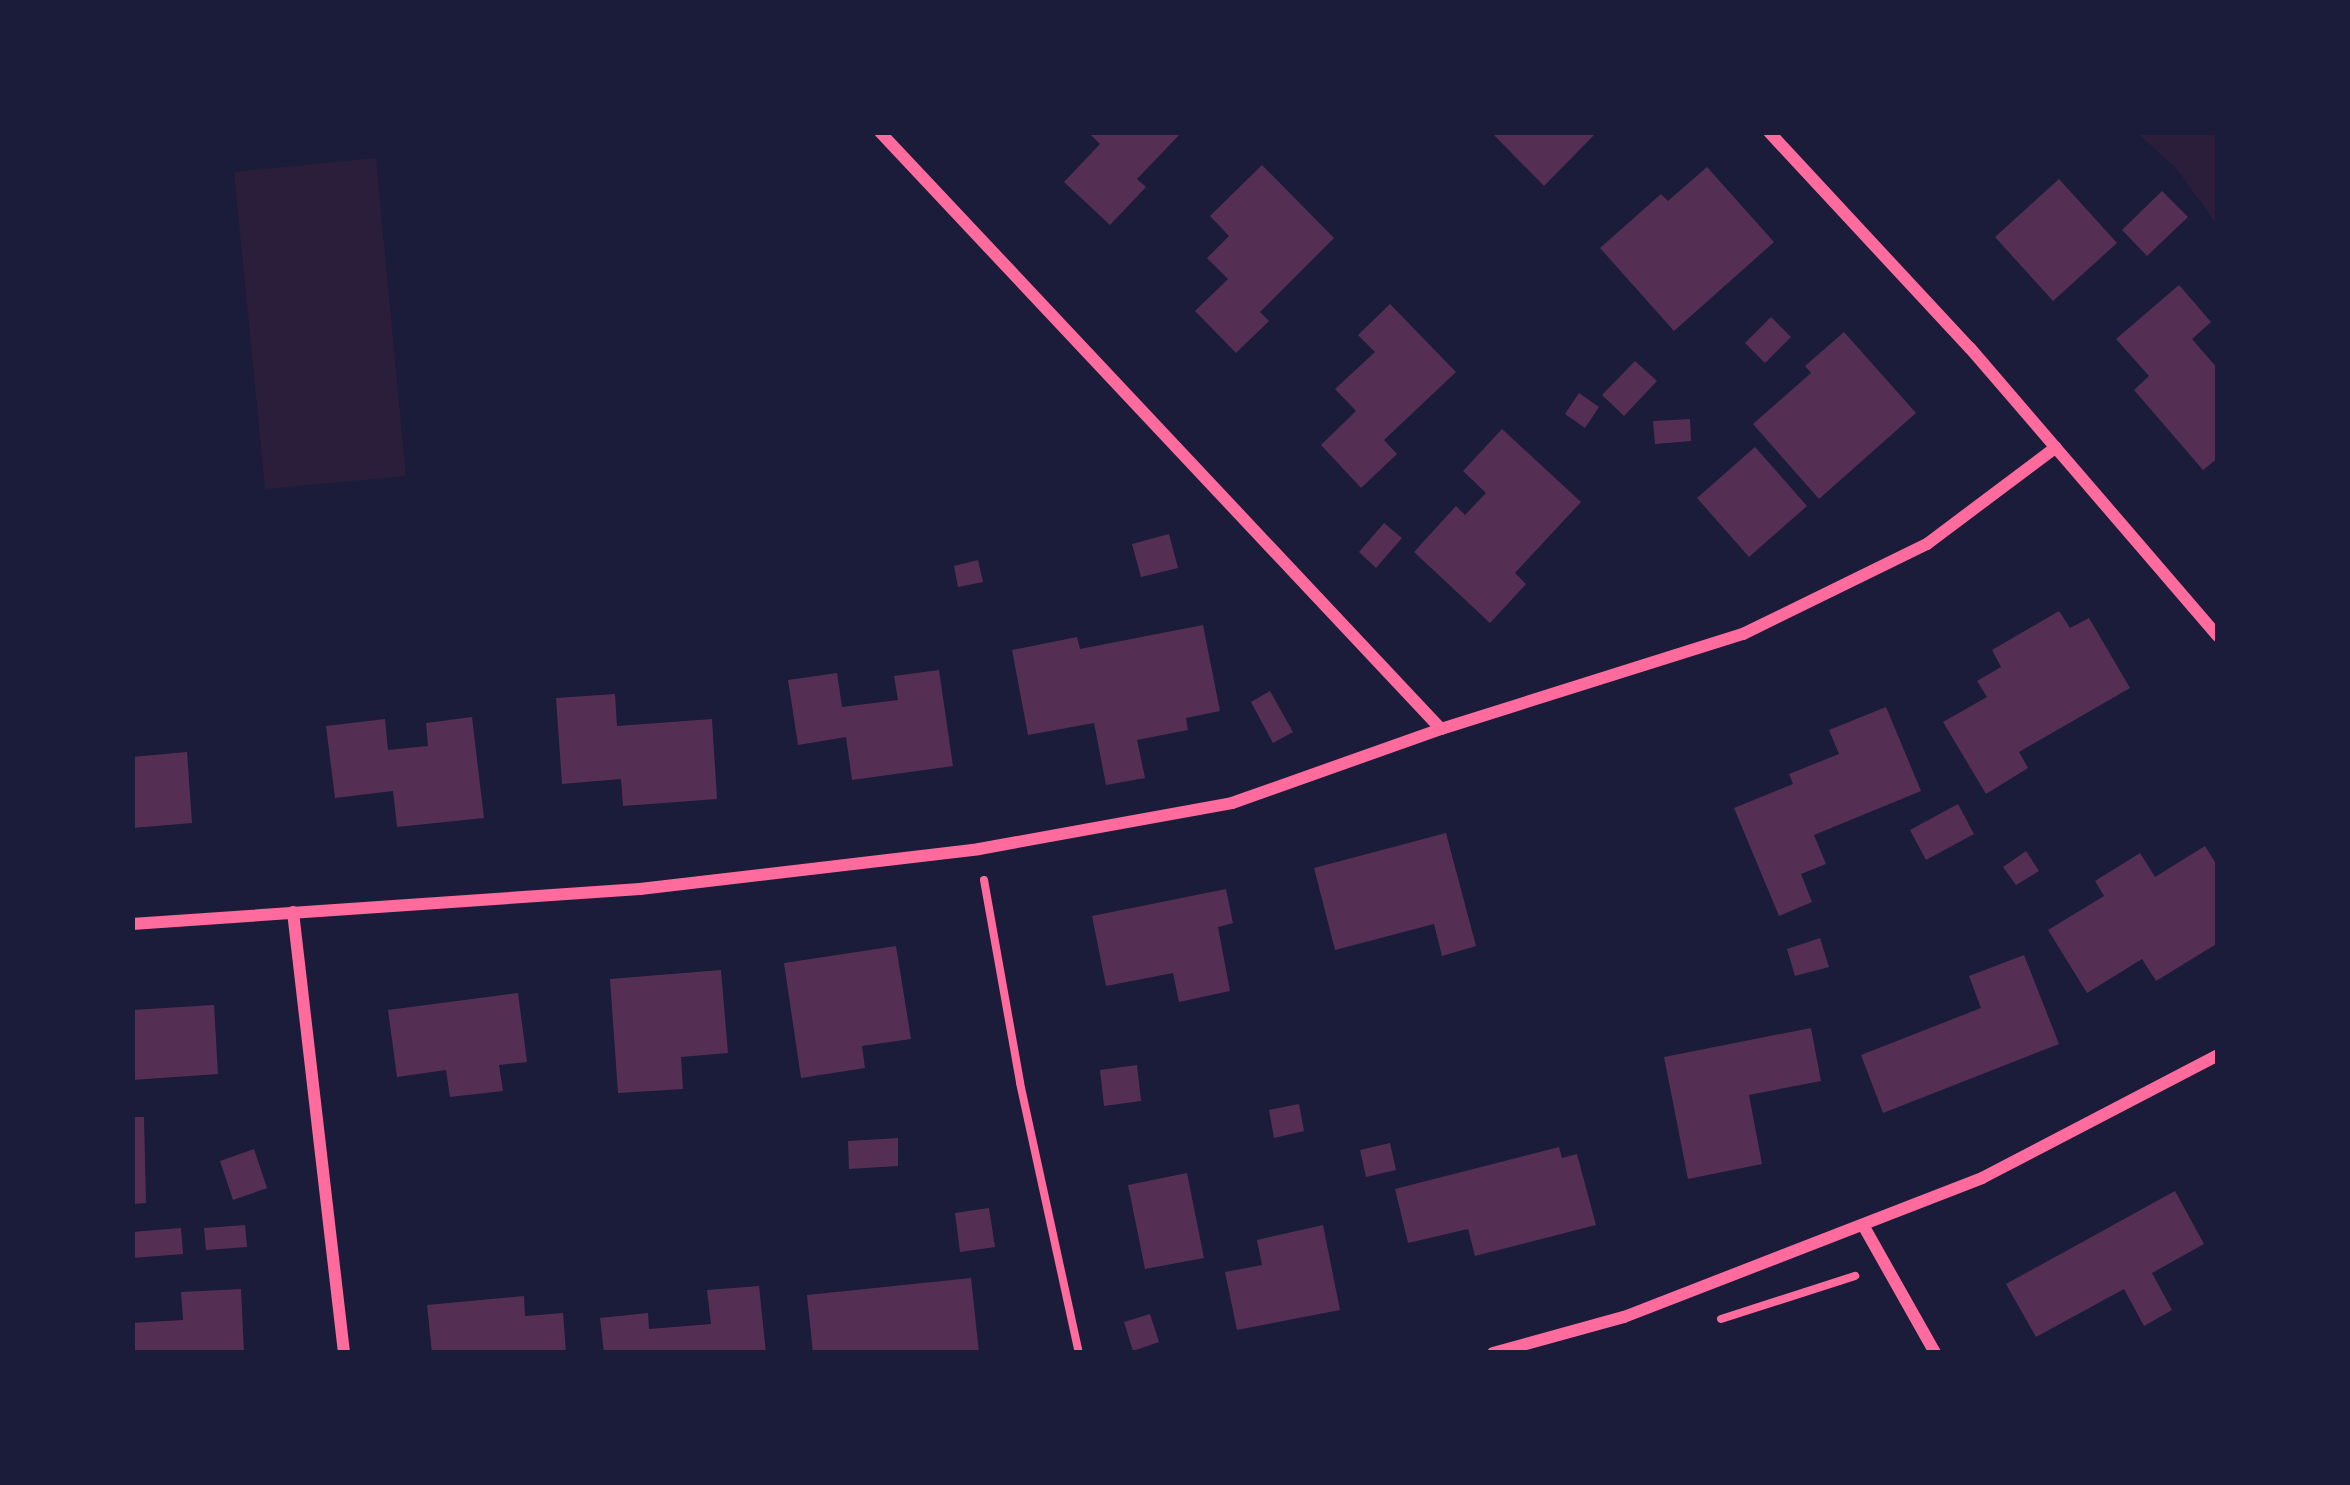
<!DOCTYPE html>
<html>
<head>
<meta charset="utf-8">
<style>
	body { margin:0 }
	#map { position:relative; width:2350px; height:1485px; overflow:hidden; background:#1b1b3a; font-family:"Varela Round",sans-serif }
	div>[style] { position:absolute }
	.green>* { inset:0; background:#2a1e3b }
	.building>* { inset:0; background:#542f53 }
	.path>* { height:8px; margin:-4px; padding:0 4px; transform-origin:4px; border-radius:4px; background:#ff6b9d }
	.minor>* { height:12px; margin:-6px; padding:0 6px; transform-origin:6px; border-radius:6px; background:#ff6b9d }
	span { translate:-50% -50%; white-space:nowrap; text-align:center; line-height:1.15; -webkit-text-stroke:9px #1b1b3a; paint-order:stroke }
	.frame { position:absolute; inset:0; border:135px solid #1b1b3a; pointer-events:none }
</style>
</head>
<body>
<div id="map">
	<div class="green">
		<i style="clip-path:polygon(2136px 132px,2218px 132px,2218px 226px,2176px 168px)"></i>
		<i style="clip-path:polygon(376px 158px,406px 476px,265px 489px,234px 172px)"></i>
	</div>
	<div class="building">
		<i style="clip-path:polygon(1088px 132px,1182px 132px,1137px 179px,1146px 187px,1110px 225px,1064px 182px,1100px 144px)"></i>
		<i style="clip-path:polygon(1491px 132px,1597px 132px,1544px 186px)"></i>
		<i style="clip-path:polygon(1262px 165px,1334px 238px,1260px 312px,1269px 321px,1236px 353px,1195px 311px,1228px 279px,1207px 258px,1229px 236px,1210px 216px)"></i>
		<i style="clip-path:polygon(1707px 167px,1774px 242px,1674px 331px,1600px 248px,1661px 194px,1668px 201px)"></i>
		<i style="clip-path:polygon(2059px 179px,2117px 243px,2053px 301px,1995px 237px)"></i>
		<i style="clip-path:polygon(2162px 191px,2188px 217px,2147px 256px,2122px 230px)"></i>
		<i style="clip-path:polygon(2179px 285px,2211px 322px,2192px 339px,2218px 369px,2218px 458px,2203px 470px,2134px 390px,2149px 376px,2116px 339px)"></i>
		<i style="clip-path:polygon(1390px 304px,1456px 372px,1384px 440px,1397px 454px,1361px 488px,1321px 445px,1356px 411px,1335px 389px,1375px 352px,1358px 335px)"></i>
		<i style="clip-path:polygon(1771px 317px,1791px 337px,1765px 363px,1745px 343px)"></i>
		<i style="clip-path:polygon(1844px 332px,1916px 413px,1819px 499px,1753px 424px,1811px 373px,1805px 366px)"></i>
		<i style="clip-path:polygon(1635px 361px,1657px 381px,1624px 416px,1602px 395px)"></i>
		<i style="clip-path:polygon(1579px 393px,1599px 407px,1585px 428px,1565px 414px)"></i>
		<i style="clip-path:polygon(1690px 419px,1691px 441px,1655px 444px,1653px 421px)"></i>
		<i style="clip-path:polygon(1502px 429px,1581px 502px,1515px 573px,1526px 584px,1490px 623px,1414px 552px,1456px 506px,1465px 515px,1486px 493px,1463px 471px)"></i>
		<i style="clip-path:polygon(1755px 447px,1807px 506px,1749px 557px,1697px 498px)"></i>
		<i style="clip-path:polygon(1384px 523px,1402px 538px,1376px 568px,1359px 552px)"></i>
		<i style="clip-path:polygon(1169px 534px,1178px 568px,1141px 577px,1132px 544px)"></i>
		<i style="clip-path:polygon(978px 560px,983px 582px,958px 587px,954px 566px)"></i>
		<i style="clip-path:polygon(2059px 611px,2070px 628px,2089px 618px,2130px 688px,2019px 752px,2028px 768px,1986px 794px,1943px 722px,1987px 697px,1977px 681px,2001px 667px,1992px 650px)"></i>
		<i style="clip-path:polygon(1203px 625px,1220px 711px,1186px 718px,1188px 730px,1137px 740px,1145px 778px,1106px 785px,1094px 723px,1028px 735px,1012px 650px,1077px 637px,1080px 649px)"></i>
		<i style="clip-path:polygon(939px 670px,953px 766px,852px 780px,846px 737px,798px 745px,788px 680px,837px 673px,842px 707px,898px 700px,894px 676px)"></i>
		<i style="clip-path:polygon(1270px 691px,1293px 732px,1273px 743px,1251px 702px)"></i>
		<i style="clip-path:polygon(615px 694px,617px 726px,712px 719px,717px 799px,623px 806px,621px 779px,562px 784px,556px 698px)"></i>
		<i style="clip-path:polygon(1886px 707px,1921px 791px,1814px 835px,1826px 864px,1801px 874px,1812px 902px,1779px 916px,1734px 808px,1793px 784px,1789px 774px,1839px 754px,1829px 730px)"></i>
		<i style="clip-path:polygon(472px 717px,484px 818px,397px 827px,393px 791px,335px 798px,326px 726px,385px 719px,388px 750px,428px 746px,426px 723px)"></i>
		<i style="clip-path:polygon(187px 752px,192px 823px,132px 828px,132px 757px)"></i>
		<i style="clip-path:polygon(1958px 804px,1974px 834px,1926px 860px,1910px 830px)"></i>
		<i style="clip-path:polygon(1446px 833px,1476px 946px,1442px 956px,1434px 924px,1335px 950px,1314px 868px)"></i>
		<i style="clip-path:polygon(2205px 846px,2218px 867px,2218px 943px,2156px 981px,2142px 959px,2087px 993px,2048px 930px,2104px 896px,2095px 881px,2140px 853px,2155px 877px)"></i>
		<i style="clip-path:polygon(2026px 851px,2039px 871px,2016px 885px,2003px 867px)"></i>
		<i style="clip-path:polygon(1226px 889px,1233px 923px,1218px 927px,1230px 991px,1179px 1002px,1173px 973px,1106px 986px,1092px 916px)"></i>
		<i style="clip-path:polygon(1820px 938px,1829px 967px,1795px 976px,1787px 949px)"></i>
		<i style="clip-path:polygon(896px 946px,911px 1039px,862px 1046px,865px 1068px,801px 1078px,784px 963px)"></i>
		<i style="clip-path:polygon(2024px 955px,2059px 1044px,1883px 1113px,1861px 1055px,1981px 1008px,1969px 976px)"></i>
		<i style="clip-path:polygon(721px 970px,728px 1053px,681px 1057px,683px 1089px,618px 1093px,610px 979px)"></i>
		<i style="clip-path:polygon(518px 993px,527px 1062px,499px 1065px,503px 1091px,450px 1097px,446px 1070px,397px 1077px,388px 1010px)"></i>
		<i style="clip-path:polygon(214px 1005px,218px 1074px,132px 1080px,132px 1010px)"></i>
		<i style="clip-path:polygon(1811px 1028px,1821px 1081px,1749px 1095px,1762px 1164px,1688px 1179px,1664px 1057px)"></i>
		<i style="clip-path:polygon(1137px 1065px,1141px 1101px,1104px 1106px,1100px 1070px)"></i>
		<i style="clip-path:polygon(1299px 1104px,1304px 1131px,1274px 1138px,1269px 1110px)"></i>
		<i style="clip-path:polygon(132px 1117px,144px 1117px,146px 1203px,132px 1204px)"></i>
		<i style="clip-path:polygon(898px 1138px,898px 1166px,849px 1169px,848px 1141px)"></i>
		<i style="clip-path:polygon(1390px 1143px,1396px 1170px,1366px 1177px,1360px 1150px)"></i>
		<i style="clip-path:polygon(1559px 1147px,1562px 1158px,1577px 1154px,1596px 1225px,1475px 1256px,1468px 1229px,1408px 1243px,1395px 1189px)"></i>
		<i style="clip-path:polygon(254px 1149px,267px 1188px,233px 1200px,220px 1161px)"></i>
		<i style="clip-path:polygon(1187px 1173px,1204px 1258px,1145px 1269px,1128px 1185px)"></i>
		<i style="clip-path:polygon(2175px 1191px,2204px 1244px,2152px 1273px,2172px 1310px,2144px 1326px,2124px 1289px,2036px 1337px,2006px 1284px)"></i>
		<i style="clip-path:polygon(989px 1208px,995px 1247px,960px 1252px,955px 1213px)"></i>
		<i style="clip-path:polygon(245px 1225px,247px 1247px,206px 1250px,204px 1228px)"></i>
		<i style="clip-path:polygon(1323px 1225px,1340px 1310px,1237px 1330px,1225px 1272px,1262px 1265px,1257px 1240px)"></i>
		<i style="clip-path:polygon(181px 1228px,183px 1254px,132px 1258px,132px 1232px)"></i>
		<i style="clip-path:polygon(971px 1278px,979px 1353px,813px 1353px,807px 1295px)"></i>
		<i style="clip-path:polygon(759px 1286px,766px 1353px,604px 1353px,600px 1318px,648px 1313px,649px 1329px,711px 1324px,707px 1290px)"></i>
		<i style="clip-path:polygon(241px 1289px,244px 1353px,134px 1353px,132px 1323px,183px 1320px,181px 1292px)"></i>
		<i style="clip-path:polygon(524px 1296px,525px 1316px,563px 1313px,566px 1353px,432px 1353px,427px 1305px)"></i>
		<i style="clip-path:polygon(1150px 1314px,1159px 1342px,1133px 1351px,1124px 1322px)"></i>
	</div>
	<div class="path">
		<i style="left:984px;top:880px;width:206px;rotate:79.9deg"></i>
		<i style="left:1020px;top:1083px;width:276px;rotate:77.7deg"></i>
		<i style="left:1721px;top:1319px;width:141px;rotate:-17.8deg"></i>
	</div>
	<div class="minor">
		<i style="left:880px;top:132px;width:819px;rotate:46.78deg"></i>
		<i style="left:1769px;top:132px;width:295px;rotate:47.1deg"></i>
		<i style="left:1970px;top:348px;width:380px;rotate:49.3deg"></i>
		<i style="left:293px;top:912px;width:444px;rotate:83.4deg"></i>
		<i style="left:132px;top:924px;width:509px;rotate:-3.94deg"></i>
		<i style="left:640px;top:889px;width:341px;rotate:-6.7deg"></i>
		<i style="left:979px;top:849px;width:257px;rotate:-10.3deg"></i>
		<i style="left:1232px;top:803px;width:222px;rotate:-19.5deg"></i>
		<i style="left:1441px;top:729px;width:317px;rotate:-17.5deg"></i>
		<i style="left:1743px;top:634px;width:205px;rotate:-26.1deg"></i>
		<i style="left:1927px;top:544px;width:161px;rotate:-36.9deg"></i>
		<i style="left:1863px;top:1225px;width:147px;rotate:60.6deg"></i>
		<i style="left:1493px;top:1353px;width:136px;rotate:-15.4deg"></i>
		<i style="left:1624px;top:1317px;width:384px;rotate:-21.2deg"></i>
		<i style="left:1982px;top:1178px;width:266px;rotate:-27.5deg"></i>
	</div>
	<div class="frame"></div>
</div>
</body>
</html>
